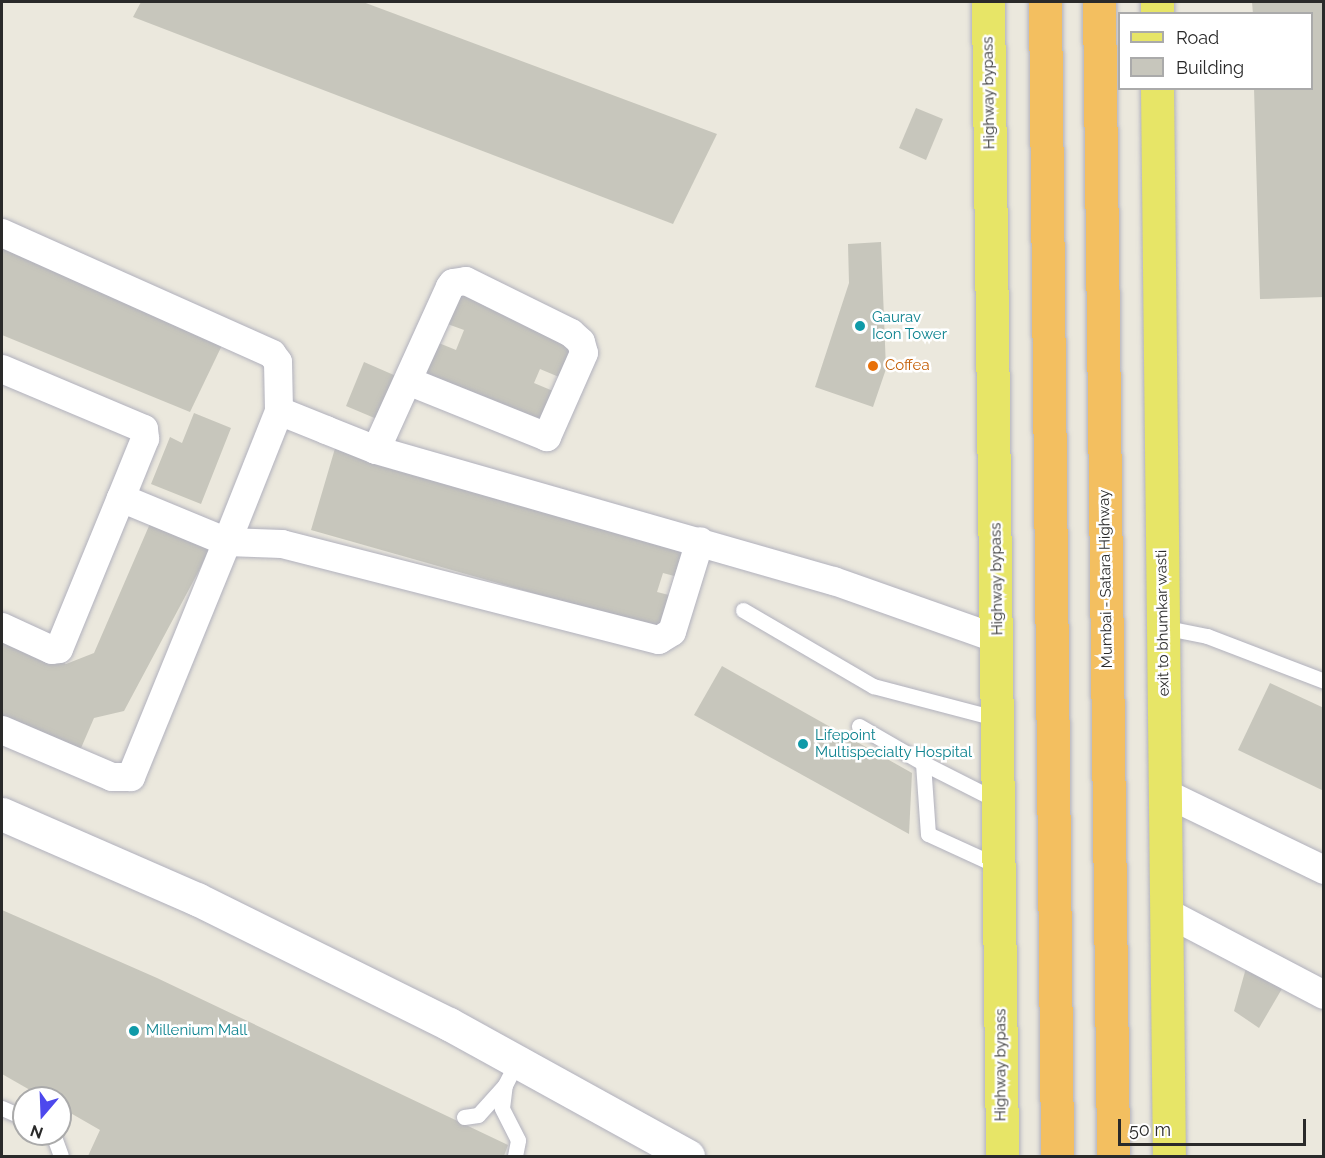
<!DOCTYPE html>
<html>
<head>
<meta charset="utf-8">
<style>
	body { margin:0 }
	#map { position:relative; width:1325px; height:1158px; overflow:hidden; background:#ebe8dd; font-family:Raleway,sans-serif }
	div>[style] { position:absolute }
	.building>* { inset:0; background:#c7c6bc }
	.roads { filter:drop-shadow(0 0 2px #b1b1bd) drop-shadow(0 0 2px #b1b1bd) }
	.lane>* { height:15px; margin:-7.5px; padding:0 7.5px; transform-origin:7.5px; border-radius:7.5px; background:#fff }
	.street>* { height:28px; margin:-14px; padding:0 14px; transform-origin:14px; border-radius:14px; background:#fff }
	.secondary>* { height:33px; margin:-16.5px; padding:0 16.5px; transform-origin:16.5px; border-radius:16.5px; background:#fff }
	.primary>* { height:33px; margin:-16.5px; padding:0 16.5px; transform-origin:16.5px; border-radius:16.5px; background:#e7e567 }
	.highway>* { height:33px; margin:-16.5px; padding:0 16.5px; transform-origin:16.5px; border-radius:16.5px; background:#f3bf60 }
	.dots>* { width:16px; height:16px; translate:-50% -50%; box-sizing:border-box; border:3px solid #fff; border-radius:50% }
	span { translate:-50% -50%; white-space:nowrap; text-align:center; line-height:1.15; -webkit-text-stroke:5px #fff; paint-order:stroke }
	.street-label { font-size:15px; color:#2a2a2a }
	.culture-label { font-size:15px; color:#0d838f }
	.left { translate:0 -50%; text-align:left }
	.food-label { font-size:15px; color:#c56008 }
	.frame { position:absolute; inset:0; border:3px solid #2a2a2a; pointer-events:none }
	.legend { position:absolute; left:1118px; top:12px; width:195px; height:78px; box-sizing:border-box; background:#fff; border:2px solid #aaa; margin:0; padding:8px 10px; list-style:none; font-size:18px; color:#2a2a2a }
	.legend li { display:flex; align-items:center; gap:12px; height:30px }
	.legend b { width:30px; border:2px solid #aaa }
	.north { position:absolute; left:12px; top:1086px; width:60px; height:60px; box-sizing:border-box; background:#fff; border:2px solid #aaa; border-radius:50%; rotate:199deg; font-size:16px; font-weight:700; line-height:24px; text-align:center; color:#2a2a2a }
	.north::after { content:''; display:block; margin:auto; width:21px; height:27px; background:#4d48ed; clip-path:polygon(50% 0,100% 100%,50% 72%,0 100%) }
	.scale { position:absolute; left:1118px; top:1119px; width:188px; height:27px; box-sizing:border-box; border:3px solid #2a2a2a; border-top:0; padding-left:8px; font-size:18px; line-height:21px; white-space:nowrap; color:#2a2a2a; -webkit-text-stroke:4px #fff; paint-order:stroke }
</style>
</head>
<body>
<div id="map">
	<div class="building">
		<i style="clip-path:polygon(141px 2px,363px 2px,717px 134px,673px 224px,133px 17px)"></i>
		<i style="clip-path:polygon(1252px 2px,1324px 2px,1324px 297px,1260px 299px,1254px 88px,1312px 88px,1312px 14px,1253px 14px)"></i>
		<i style="clip-path:polygon(916px 108px,943px 119px,926px 160px,899px 148px)"></i>
		<i style="clip-path:polygon(2px 234px,225px 339px,190px 412px,2px 335px)"></i>
		<i style="clip-path:polygon(881px 242px,886px 369px,873px 407px,815px 387px,849px 283px,848px 244px)"></i>
		<i style="clip-path:polygon(455px 292px,574px 342px,559px 377px,540px 369px,534px 383px,553px 391px,539px 424px,420px 375px,434px 341px,456px 350px,464px 330px,442px 322px)"></i>
		<i style="clip-path:polygon(364px 362px,403px 379px,384px 422px,346px 406px)"></i>
		<i style="clip-path:polygon(194px 413px,231px 428px,201px 504px,151px 484px,170px 437px,182px 443px)"></i>
		<i style="clip-path:polygon(336px 445px,687px 544px,678px 577px,663px 573px,657px 592px,673px 596px,663px 630px,311px 530px)"></i>
		<i style="clip-path:polygon(152px 519px,210px 550px,124px 711px,94px 718px,78px 755px,2px 721px,2px 635px,66px 664px,94px 653px)"></i>
		<i style="clip-path:polygon(722px 666px,912px 773px,909px 834px,694px 715px)"></i>
		<i style="clip-path:polygon(1270px 683px,1324px 708px,1324px 791px,1238px 750px)"></i>
		<i style="clip-path:polygon(2px 910px,157px 978px,508px 1145px,504px 1156px,88px 1156px,100px 1130px,60px 1107px,60px 1098px,44px 1098px,2px 1074px)"></i>
		<i style="clip-path:polygon(1246px 968px,1283px 987px,1259px 1028px,1234px 1011px)"></i>
	</div>
	<div class="roads">
		<div class="lane">
			<i style="left:743px;top:610px;width:151px;rotate:30.3deg"></i>
			<i style="left:873px;top:686px;width:130px;rotate:14.7deg"></i>
			<i style="left:1162px;top:627px;width:46px;rotate:11.3deg"></i>
			<i style="left:1207px;top:636px;width:125px;rotate:21deg"></i>
			<i style="left:859px;top:726px;width:74px;rotate:30deg"></i>
			<i style="left:923px;top:763px;width:71px;rotate:86deg"></i>
			<i style="left:928px;top:834px;width:79px;rotate:24.6deg"></i>
			<i style="left:923px;top:763px;width:84px;rotate:26.9deg"></i>
			<i style="left:2px;top:1108px;width:24px;rotate:24deg"></i>
			<i style="left:464px;top:1117px;width:14px;rotate:-8deg"></i>
			<i style="left:478px;top:1115px;width:40px;rotate:-48deg"></i>
			<i style="left:53px;top:1134px;width:23px;rotate:70deg"></i>
			<i style="left:515px;top:1156px;width:16px;rotate:-79deg"></i>
			<i style="left:518px;top:1140px;width:36px;rotate:-117deg"></i>
			<i style="left:502px;top:1108px;width:23px;rotate:-83deg"></i>
			<i style="left:505px;top:1085px;width:27px;rotate:-63deg"></i>
		</div>
		<div class="street">
			<i style="left:2px;top:233px;width:296px;rotate:24.1deg"></i>
			<i style="left:272px;top:354px;width:10px;rotate:53deg"></i>
			<i style="left:278px;top:362px;width:49px;rotate:88.8deg"></i>
			<i style="left:279px;top:411px;width:51px;rotate:22deg"></i>
			<i style="left:326px;top:430px;width:54px;rotate:21.8deg"></i>
			<i style="left:376px;top:450px;width:476px;rotate:16deg"></i>
			<i style="left:834px;top:581px;width:174px;rotate:19.5deg"></i>
			<i style="left:2px;top:369px;width:154px;rotate:22.9deg"></i>
			<i style="left:144px;top:429px;width:10px;rotate:84deg"></i>
			<i style="left:145px;top:439px;width:64px;rotate:112.1deg"></i>
			<i style="left:376px;top:450px;width:179px;rotate:-65.6deg"></i>
			<i style="left:450px;top:287px;width:5px;rotate:-53deg"></i>
			<i style="left:453px;top:283px;width:13px;rotate:-9deg"></i>
			<i style="left:466px;top:281px;width:117px;rotate:26.3deg"></i>
			<i style="left:571px;top:333px;width:13px;rotate:42deg"></i>
			<i style="left:581px;top:342px;width:11px;rotate:75deg"></i>
			<i style="left:584px;top:353px;width:92px;rotate:113.8deg"></i>
			<i style="left:547px;top:437px;width:150px;rotate:-158.1deg"></i>
			<i style="left:2px;top:627px;width:55px;rotate:24.7deg"></i>
			<i style="left:52px;top:650px;width:7px;rotate:-8deg"></i>
			<i style="left:59px;top:649px;width:163px;rotate:-67.7deg"></i>
			<i style="left:121px;top:498px;width:115px;rotate:22.5deg"></i>
			<i style="left:227px;top:542px;width:141px;rotate:-68.3deg"></i>
			<i style="left:2px;top:730px;width:120px;rotate:23.1deg"></i>
			<i style="left:112px;top:777px;width:19px"></i>
			<i style="left:131px;top:777px;width:254px;rotate:-67.8deg"></i>
			<i style="left:227px;top:542px;width:55px;rotate:2.1deg"></i>
			<i style="left:282px;top:544px;width:389px;rotate:14.3deg"></i>
			<i style="left:659px;top:640px;width:15px;rotate:-32deg"></i>
			<i style="left:672px;top:632px;width:95px;rotate:-72.9deg"></i>
			<i style="left:1165px;top:793px;width:177px;rotate:25.8deg"></i>
			<i style="left:1166px;top:912px;width:178px;rotate:27.7deg"></i>
		</div>
		<div class="secondary">
			<i style="left:2px;top:814px;width:213px;rotate:23.6deg"></i>
			<i style="left:197px;top:899px;width:281px;rotate:26.4deg"></i>
			<i style="left:449px;top:1024px;width:273px;rotate:28.9deg"></i>
		</div>
		<div class="primary">
			<i style="left:988px;top:2px;width:1154px;rotate:89.3deg"></i>
			<i style="left:1157px;top:2px;width:12px;rotate:90deg"></i>
			<i style="left:1157px;top:88px;width:1068px;rotate:89.36deg"></i>
		</div>
		<div class="highway">
			<i style="left:1045px;top:2px;width:1154px;rotate:89.4deg"></i>
			<i style="left:1099px;top:2px;width:1154px;rotate:89.3deg"></i>
		</div>
	</div>
	<div class="dots">
		<i style="left:860px;top:326px;background:#0f9aa8"></i>
		<i style="left:873px;top:366px;background:#e8710a"></i>
		<i style="left:803px;top:744px;background:#0f9aa8"></i>
		<i style="left:134px;top:1031px;background:#0f9aa8"></i>
	</div>
	<div class="street-label">
		<span style="left:989px;top:93px;rotate:-91deg">Highway bypass</span>
		<span style="left:997px;top:579px;rotate:-91deg">Highway bypass</span>
		<span style="left:1106px;top:579px;rotate:-91deg">Mumbai - Satara Highway</span>
		<span style="left:1163px;top:623px;rotate:-91deg">exit to bhumkar wasti</span>
		<span style="left:1001px;top:1065px;rotate:-90deg">Highway bypass</span>
	</div>
	<div class="culture-label">
		<span class="left" style="left:872px;top:326px">Gaurav<br>Icon Tower</span>
		<span class="left" style="left:815px;top:744px">Lifepoint<br>Multispecialty Hospital</span>
		<span class="left" style="left:146px;top:1031px">Millenium Mall</span>
	</div>
	<div class="food-label">
		<span class="left" style="left:885px;top:366px">Coffea</span>
	</div>
	<div class="frame"></div>
	<ul class="legend">
	<li><b style="height:8px;background:#e7e567"></b>Road</li>
	<li><b style="height:16px;background:#c7c6bc"></b>Building</li>
	</ul>
	<div class="north">N</div>
	<div class="scale">50 m</div>
</div>
</body>
</html>
